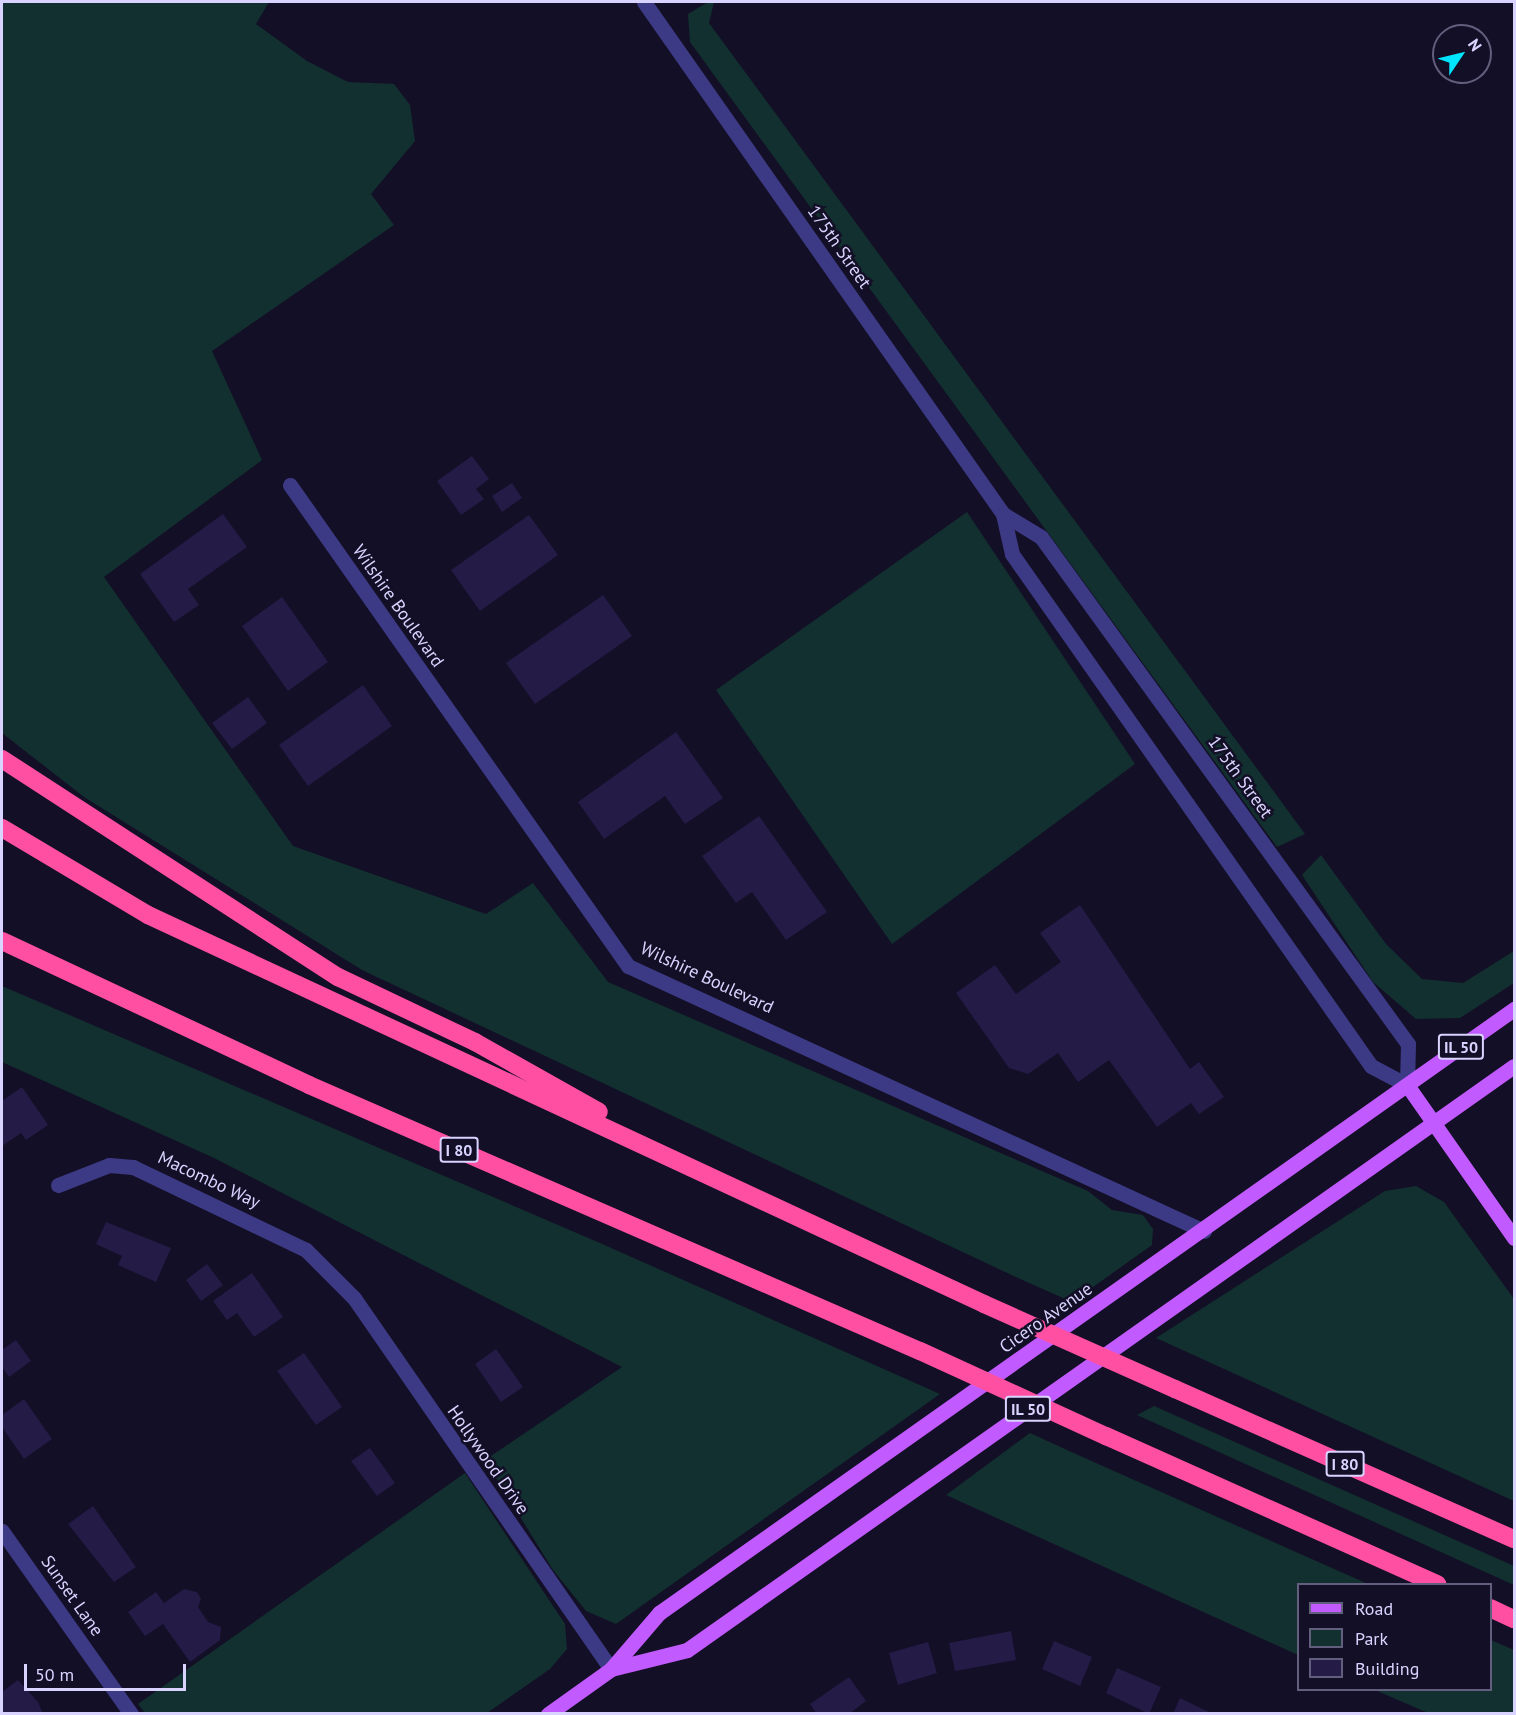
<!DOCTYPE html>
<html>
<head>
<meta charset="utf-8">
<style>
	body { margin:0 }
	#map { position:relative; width:1516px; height:1715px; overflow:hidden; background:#130f26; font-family:"PT Sans",sans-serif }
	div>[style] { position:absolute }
	.green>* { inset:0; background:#12302f }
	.building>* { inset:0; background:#241b47 }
	.minor>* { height:15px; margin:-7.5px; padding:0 7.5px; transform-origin:7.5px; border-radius:7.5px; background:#3d3a85 }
	.major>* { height:15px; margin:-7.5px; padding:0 7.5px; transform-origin:7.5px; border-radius:7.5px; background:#c25bff }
	.highway>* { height:18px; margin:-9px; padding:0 9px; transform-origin:9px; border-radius:9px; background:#ff4fa3 }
	.highway-bridge>* { height:18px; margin:-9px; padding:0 9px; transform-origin:9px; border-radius:9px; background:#ff4fa3 }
	span { translate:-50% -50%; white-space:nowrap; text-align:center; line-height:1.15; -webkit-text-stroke:5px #130f26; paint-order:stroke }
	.shield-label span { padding:2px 4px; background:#130f26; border:2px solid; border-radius:4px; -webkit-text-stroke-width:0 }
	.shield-label { font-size:16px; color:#d9d4ff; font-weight:700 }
	.street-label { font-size:18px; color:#d9d4ff }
	.frame { position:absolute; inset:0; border:3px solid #d9d4ff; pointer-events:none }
	.legend { position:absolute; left:1297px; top:1583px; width:195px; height:108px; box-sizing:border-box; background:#130f26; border:2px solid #625e7d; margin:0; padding:8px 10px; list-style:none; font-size:18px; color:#d9d4ff }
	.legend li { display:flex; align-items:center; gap:12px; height:30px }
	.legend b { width:30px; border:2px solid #625e7d }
	.north { position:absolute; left:1432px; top:24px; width:60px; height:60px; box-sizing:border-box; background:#130f26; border:2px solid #625e7d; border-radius:50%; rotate:55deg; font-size:16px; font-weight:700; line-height:24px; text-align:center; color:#d9d4ff }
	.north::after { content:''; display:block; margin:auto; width:21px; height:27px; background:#00e5ff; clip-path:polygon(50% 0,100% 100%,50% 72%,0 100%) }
	.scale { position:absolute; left:24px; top:1664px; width:162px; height:27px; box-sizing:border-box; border:3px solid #d9d4ff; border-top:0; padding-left:8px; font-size:18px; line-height:21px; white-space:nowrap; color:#d9d4ff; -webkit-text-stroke:4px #130f26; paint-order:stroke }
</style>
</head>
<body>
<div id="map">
	<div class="green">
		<i style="clip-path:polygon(2px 2px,269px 2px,256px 24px,307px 61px,348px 82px,394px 84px,410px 105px,415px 141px,371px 194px,394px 225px,212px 351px,262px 460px,104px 577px,293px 846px,486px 914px,533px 883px,608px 982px,1088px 1191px,1112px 1210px,1143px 1215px,1153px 1229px,1152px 1245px,1072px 1302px,1018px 1278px,362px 970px,84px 797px,2px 733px)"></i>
		<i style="clip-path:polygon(708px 2px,714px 2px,709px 23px,1305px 834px,1277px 847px,690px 42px,688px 14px)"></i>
		<i style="clip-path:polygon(967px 512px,1135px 764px,892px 944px,716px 690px)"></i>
		<i style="clip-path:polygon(1321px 855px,1386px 944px,1422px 979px,1463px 983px,1514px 951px,1514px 983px,1460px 1018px,1416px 1019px,1373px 982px,1302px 875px)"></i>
		<i style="clip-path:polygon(2px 986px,600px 1243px,940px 1394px,616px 1624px,586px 1611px,553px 1570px,485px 1460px,622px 1367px,214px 1158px,2px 1062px)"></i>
		<i style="clip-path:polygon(1416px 1186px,1444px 1202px,1514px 1299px,1514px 1501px,1156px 1338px,1385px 1191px)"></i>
		<i style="clip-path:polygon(1154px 1406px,1514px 1566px,1514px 1585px,1137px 1415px)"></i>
		<i style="clip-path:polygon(1030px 1433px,1078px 1455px,1368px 1584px,1298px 1584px,1298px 1655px,946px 1495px)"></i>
		<i style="clip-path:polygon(465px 1473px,565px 1624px,567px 1649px,550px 1669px,487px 1713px,145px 1713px,138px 1704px)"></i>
		<i style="clip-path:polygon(1491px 1640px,1514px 1650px,1514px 1713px,1428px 1713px,1375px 1690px,1490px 1690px)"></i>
	</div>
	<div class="building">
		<i style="clip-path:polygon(472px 456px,489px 479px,476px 489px,484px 499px,461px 515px,437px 481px)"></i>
		<i style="clip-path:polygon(512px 483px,522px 498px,502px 512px,492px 496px)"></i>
		<i style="clip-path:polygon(223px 514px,247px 547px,188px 589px,199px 605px,174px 622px,140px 574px)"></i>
		<i style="clip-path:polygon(529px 515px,558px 555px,480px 611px,451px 570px)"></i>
		<i style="clip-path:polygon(603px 595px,632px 636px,535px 704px,506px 663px)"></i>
		<i style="clip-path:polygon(282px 597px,328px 662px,288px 691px,242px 626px)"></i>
		<i style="clip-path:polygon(363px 685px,392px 726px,308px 786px,279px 745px)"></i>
		<i style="clip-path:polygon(248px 697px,267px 723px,232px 749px,212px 723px)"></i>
		<i style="clip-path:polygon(676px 732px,723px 798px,685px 824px,665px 796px,604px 839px,578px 802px)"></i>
		<i style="clip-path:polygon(759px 816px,827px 912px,786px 940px,752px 892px,736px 903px,702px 856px)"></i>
		<i style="clip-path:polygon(1080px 905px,1190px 1069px,1199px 1062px,1224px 1097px,1199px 1114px,1191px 1103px,1157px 1127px,1109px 1060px,1078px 1082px,1058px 1053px,1028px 1074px,1009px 1068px,956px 993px,995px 965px,1016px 994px,1061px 962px,1040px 933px)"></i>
		<i style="clip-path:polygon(22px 1087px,48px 1125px,26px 1140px,21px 1133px,2px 1146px,2px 1101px)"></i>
		<i style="clip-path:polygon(106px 1222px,171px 1248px,156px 1282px,118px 1265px,122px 1256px,96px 1244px)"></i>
		<i style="clip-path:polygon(207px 1264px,223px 1285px,201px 1301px,186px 1280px)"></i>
		<i style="clip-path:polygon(252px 1273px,283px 1317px,254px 1337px,237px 1313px,227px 1320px,213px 1301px)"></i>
		<i style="clip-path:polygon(16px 1340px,31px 1361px,9px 1377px,2px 1367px,2px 1350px)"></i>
		<i style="clip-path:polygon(496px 1349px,523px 1387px,501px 1402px,475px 1364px)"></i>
		<i style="clip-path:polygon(304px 1353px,342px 1407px,316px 1425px,277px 1371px)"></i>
		<i style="clip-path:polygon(24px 1399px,52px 1439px,24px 1459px,2px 1427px,2px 1415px)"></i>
		<i style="clip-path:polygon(370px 1448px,395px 1483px,377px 1496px,351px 1461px)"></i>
		<i style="clip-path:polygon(93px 1506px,136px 1567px,114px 1582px,68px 1524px)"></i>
		<i style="clip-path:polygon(184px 1589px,197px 1592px,201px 1599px,198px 1607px,208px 1622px,221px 1627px,220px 1640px,190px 1662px,163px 1624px,145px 1636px,128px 1612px,156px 1592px,164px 1603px)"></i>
		<i style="clip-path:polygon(1011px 1631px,1016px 1660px,955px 1671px,949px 1643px)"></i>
		<i style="clip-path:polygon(1054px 1641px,1092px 1657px,1080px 1686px,1042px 1669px)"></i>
		<i style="clip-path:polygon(928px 1642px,937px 1673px,898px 1685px,889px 1653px)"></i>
		<i style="clip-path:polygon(1117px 1668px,1161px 1687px,1149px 1714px,1106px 1693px)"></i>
		<i style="clip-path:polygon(849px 1677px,866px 1701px,849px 1714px,817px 1714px,810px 1704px)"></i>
		<i style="clip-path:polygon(18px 1680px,38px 1702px,43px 1714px,2px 1714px,2px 1692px)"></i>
		<i style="clip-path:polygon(1180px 1698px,1213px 1714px,1173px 1714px)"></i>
	</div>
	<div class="minor">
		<i style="left:644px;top:2px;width:625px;rotate:54.96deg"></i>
		<i style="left:1003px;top:514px;width:41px;rotate:77.3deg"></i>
		<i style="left:1012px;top:554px;width:625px;rotate:54.96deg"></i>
		<i style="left:1371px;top:1066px;width:41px;rotate:27.8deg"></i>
		<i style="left:1407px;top:1085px;width:41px;rotate:-88.6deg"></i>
		<i style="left:1408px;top:1044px;width:626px;rotate:-125.9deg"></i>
		<i style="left:1041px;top:537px;width:44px;rotate:-148.8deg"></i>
		<i style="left:290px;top:485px;width:588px;rotate:54.9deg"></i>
		<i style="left:628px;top:966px;width:634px;rotate:24.71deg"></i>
		<i style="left:58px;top:1185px;width:55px;rotate:-21.4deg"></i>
		<i style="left:109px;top:1165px;width:24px;rotate:5deg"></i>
		<i style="left:133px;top:1167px;width:192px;rotate:25.6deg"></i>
		<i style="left:306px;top:1250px;width:68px;rotate:45deg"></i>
		<i style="left:354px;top:1298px;width:451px;rotate:55.3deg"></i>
		<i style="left:2px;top:1531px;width:224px;rotate:54.8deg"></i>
	</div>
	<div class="major">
		<i style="left:1407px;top:1085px;width:187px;rotate:55deg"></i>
		<i style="left:611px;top:1669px;width:78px;rotate:-14deg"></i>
		<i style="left:687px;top:1650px;width:1012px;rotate:-35.23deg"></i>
		<i style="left:548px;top:1714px;width:77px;rotate:-35.5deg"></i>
		<i style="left:611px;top:1669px;width:74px;rotate:-49.4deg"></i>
		<i style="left:659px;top:1613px;width:1047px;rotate:-35.24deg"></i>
	</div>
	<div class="highway">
		<i style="left:2px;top:759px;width:401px;rotate:33deg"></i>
		<i style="left:338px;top:977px;width:152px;rotate:25.4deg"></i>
		<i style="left:475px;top:1042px;width:142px;rotate:29.4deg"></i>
		<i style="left:2px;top:828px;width:170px;rotate:30.8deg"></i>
		<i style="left:148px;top:915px;width:922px;rotate:24.95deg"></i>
		<i style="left:2px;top:941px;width:339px;rotate:25.1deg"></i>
		<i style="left:309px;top:1085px;width:666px;rotate:23.53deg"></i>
		<i style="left:1175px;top:1389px;width:371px;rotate:23.9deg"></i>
		<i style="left:1106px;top:1436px;width:363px;rotate:24.1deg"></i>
		<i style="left:1490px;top:1608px;width:26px;rotate:25deg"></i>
	</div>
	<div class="highway-bridge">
		<i style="left:984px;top:1304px;width:209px;rotate:24deg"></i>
		<i style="left:920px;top:1351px;width:205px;rotate:24.6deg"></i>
	</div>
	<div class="shield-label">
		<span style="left:1461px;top:1047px">IL 50</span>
		<span style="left:459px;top:1150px">I 80</span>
		<span style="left:1028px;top:1409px">IL 50</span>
		<span style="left:1345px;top:1464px">I 80</span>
	</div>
	<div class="street-label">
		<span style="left:839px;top:247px;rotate:55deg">175th Street</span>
		<span style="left:398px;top:606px;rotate:55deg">Wilshire Boulevard</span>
		<span style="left:1240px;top:777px;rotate:54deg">175th Street</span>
		<span style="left:707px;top:978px;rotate:25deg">Wilshire Boulevard</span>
		<span style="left:209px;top:1180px;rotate:25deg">Macombo Way</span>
		<span style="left:1046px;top:1318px;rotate:-35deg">Cicero Avenue</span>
		<span style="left:488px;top:1460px;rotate:55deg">Hollywood Drive</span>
		<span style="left:72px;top:1596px;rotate:55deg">Sunset Lane</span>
	</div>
	<div class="frame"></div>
	<ul class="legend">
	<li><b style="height:8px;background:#c25bff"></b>Road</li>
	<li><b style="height:16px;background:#12302f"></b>Park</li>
	<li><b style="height:16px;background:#241b47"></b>Building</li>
	</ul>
	<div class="north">N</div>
	<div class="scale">50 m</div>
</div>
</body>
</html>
